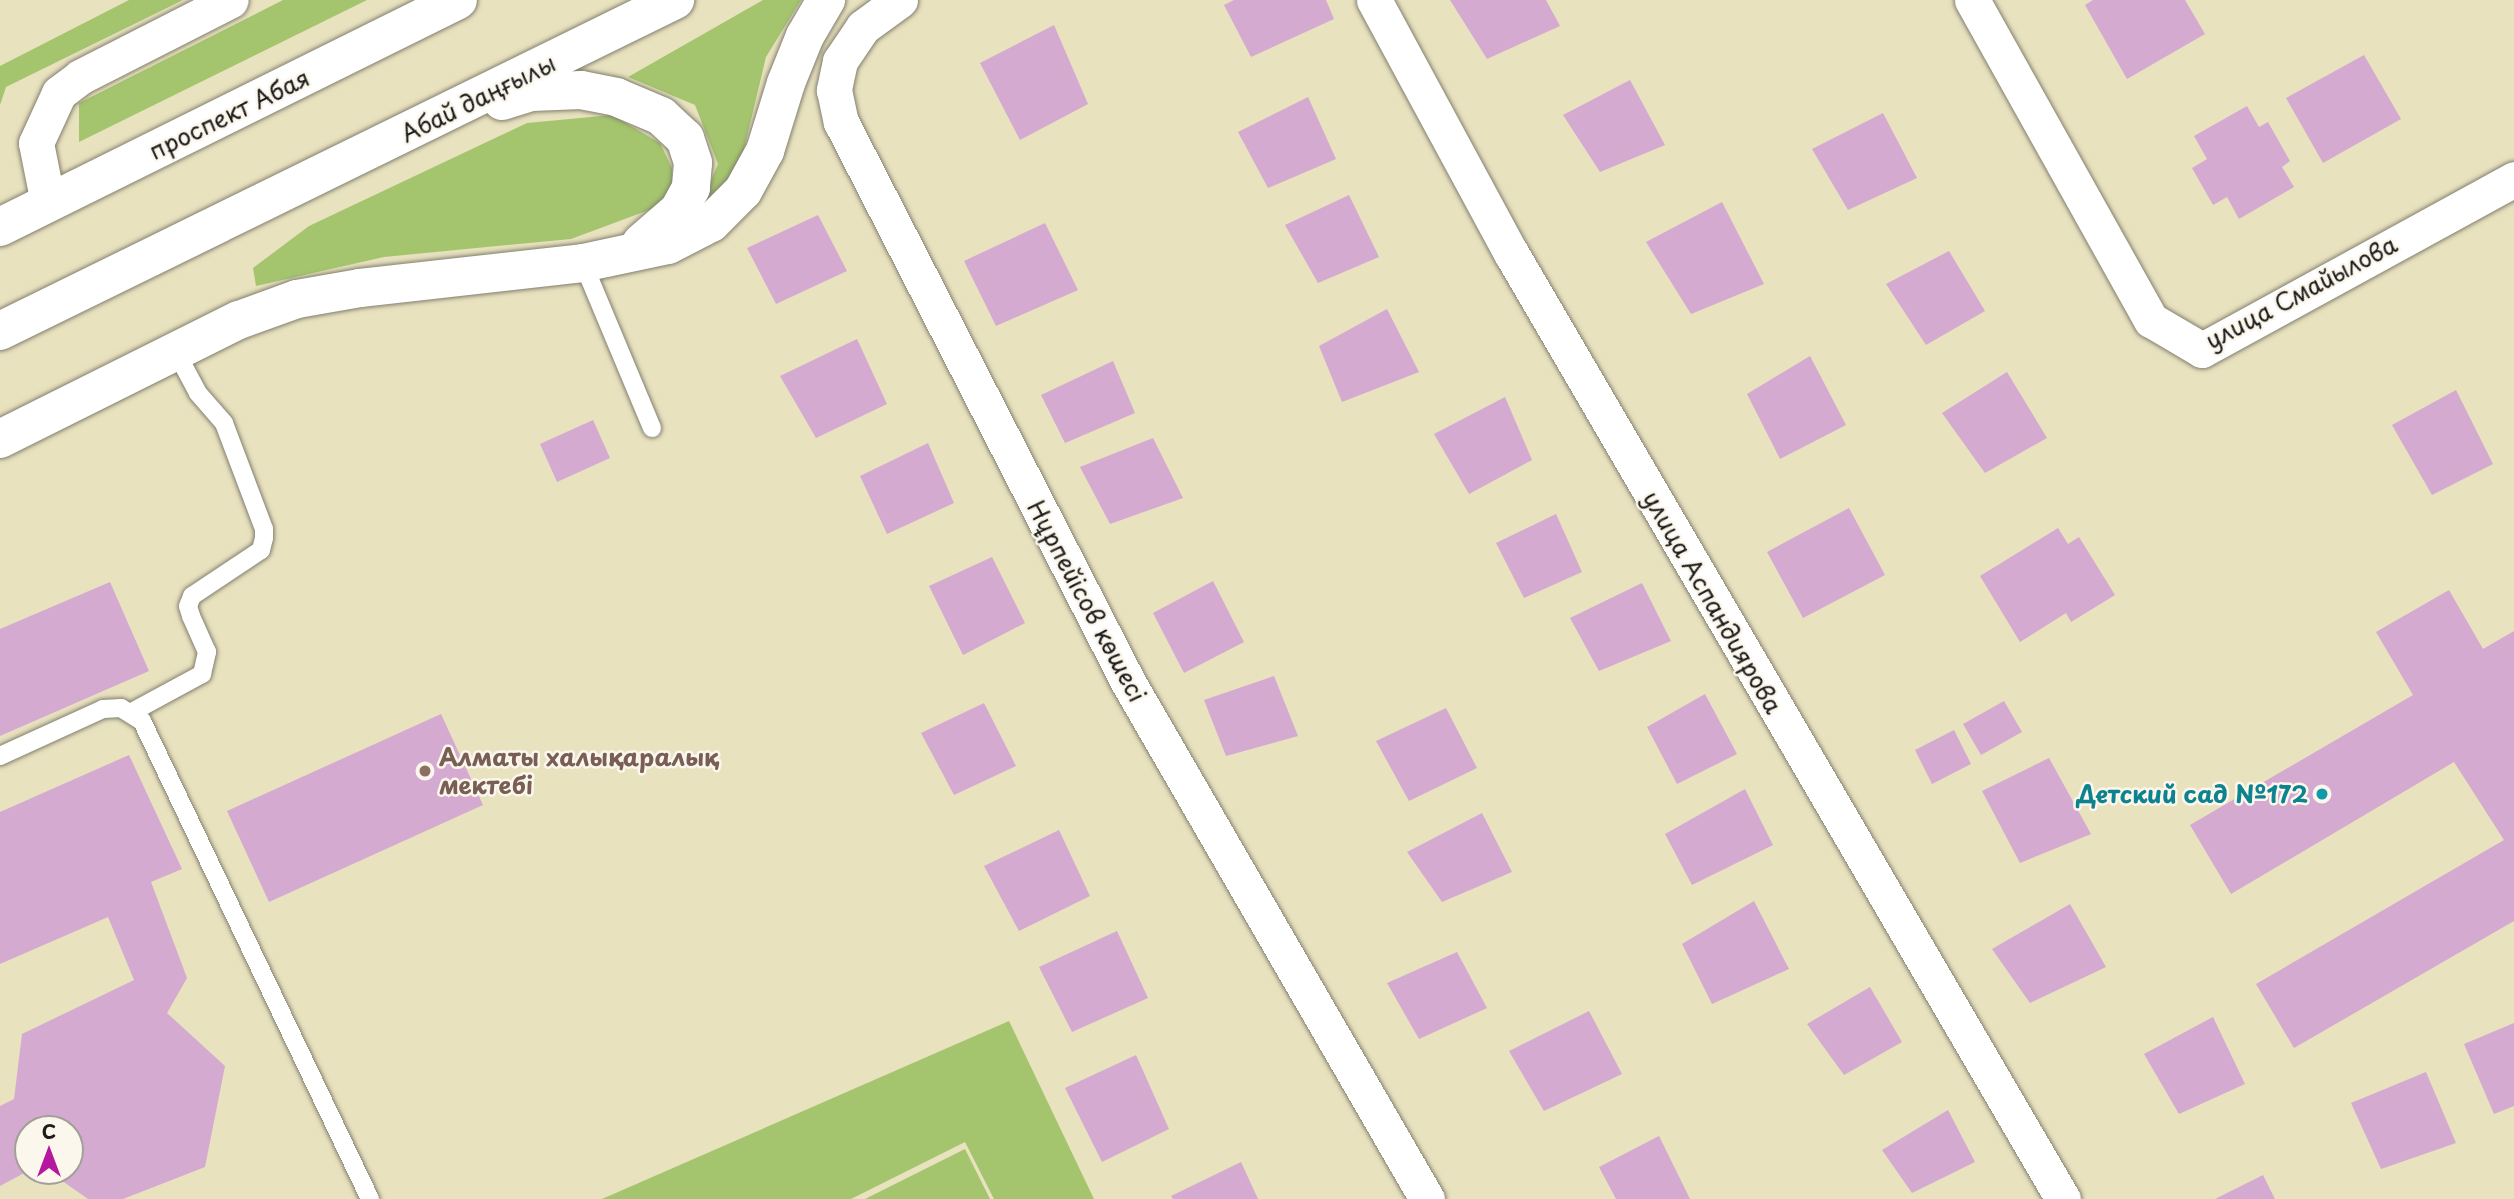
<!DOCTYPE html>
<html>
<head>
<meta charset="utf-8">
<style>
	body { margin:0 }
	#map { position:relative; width:2514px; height:1199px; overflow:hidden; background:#e8e2bf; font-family:"Playpen Sans",sans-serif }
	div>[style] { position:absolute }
	.green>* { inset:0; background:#a4c56e }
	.building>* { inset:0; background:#d4aad1 }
	.roads { filter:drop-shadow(0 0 2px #827f6e) drop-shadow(0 0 2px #827f6e) }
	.lane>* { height:18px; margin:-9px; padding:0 9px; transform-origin:9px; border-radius:9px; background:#fff }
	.street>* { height:35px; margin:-17.5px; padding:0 17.5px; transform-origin:17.5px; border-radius:17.5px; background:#fff }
	.secondary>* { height:38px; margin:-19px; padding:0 19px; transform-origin:19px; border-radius:19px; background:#fff }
	.dots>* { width:19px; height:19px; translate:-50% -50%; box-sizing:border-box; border:4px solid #fbf7ec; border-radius:50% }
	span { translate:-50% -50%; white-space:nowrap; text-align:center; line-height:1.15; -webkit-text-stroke:5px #fbf7ec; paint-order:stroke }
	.street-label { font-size:24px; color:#1c1c1c }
	.education-label { font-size:24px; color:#785e54; font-weight:700 }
	.left { translate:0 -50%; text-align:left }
	.culture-label { font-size:24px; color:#0d838f; font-weight:700 }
	.right { translate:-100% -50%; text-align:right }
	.north { position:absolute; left:14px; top:1115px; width:70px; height:70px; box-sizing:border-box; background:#fbf7ec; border:2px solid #a29f99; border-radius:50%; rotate:0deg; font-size:19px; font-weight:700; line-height:28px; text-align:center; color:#1c1c1c }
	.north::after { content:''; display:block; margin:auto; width:24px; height:32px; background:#b5179e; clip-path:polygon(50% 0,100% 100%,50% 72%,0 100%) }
</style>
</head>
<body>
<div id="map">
	<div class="green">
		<i style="clip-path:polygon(129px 0,183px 0,6px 87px,0 105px,0 66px)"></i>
		<i style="clip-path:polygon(283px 0,367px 0,79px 142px,79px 103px)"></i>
		<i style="clip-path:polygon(763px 0,801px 0,766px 57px,740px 166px,685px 228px,704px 197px,718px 164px,695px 105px,628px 77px)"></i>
		<i style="clip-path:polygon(612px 115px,660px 143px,672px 168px,673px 197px,649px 210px,571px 239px,384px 257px,256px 286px,253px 268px,309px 226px,527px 123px)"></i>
		<i style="clip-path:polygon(1009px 1021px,1094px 1199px,994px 1199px,965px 1142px,851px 1199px,602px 1199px)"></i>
		<i style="clip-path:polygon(965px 1149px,990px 1199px,865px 1199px)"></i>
	</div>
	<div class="building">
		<i style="clip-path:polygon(1234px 0,1326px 0,1334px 19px,1251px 57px,1224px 5px)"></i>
		<i style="clip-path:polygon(1450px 0,1546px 0,1560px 26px,1487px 59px)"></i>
		<i style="clip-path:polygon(2093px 0,2185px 0,2205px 34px,2127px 79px,2085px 5px)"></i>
		<i style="clip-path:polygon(1054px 25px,1088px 104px,1020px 140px,980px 63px)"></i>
		<i style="clip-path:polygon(2364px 55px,2401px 119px,2323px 163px,2286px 98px)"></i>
		<i style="clip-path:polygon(1630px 80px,1665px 145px,1600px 172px,1563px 115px)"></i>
		<i style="clip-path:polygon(1308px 97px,1336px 159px,1268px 188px,1238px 132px)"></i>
		<i style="clip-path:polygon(2247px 106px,2259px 127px,2268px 122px,2290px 161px,2282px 167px,2294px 187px,2239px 219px,2227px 197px,2213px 205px,2192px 168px,2207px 159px,2194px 136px)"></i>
		<i style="clip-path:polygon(1883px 113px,1917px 178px,1848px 210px,1812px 149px)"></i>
		<i style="clip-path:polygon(1349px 195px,1379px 257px,1318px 283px,1285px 225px)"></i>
		<i style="clip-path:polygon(1722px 202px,1764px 284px,1691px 314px,1646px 242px)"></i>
		<i style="clip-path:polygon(818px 215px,847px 271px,776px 304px,747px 248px)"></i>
		<i style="clip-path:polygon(1045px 223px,1078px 290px,996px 326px,964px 261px)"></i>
		<i style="clip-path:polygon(1949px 251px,1985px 311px,1926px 345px,1886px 284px)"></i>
		<i style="clip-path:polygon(1387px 309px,1419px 372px,1342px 402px,1319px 346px)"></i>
		<i style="clip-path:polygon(857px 339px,887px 404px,816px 438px,780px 376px)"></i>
		<i style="clip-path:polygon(1810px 356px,1846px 425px,1780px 459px,1747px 394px)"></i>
		<i style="clip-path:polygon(1113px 361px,1135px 413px,1065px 443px,1041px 395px)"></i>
		<i style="clip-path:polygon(2007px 372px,2047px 438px,1985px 473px,1942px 413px)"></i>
		<i style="clip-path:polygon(2456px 390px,2493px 464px,2432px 495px,2392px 425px)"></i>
		<i style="clip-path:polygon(1505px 397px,1532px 460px,1469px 494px,1434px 434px)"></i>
		<i style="clip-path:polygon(593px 420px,610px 458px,557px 482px,540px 444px)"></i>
		<i style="clip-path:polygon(1153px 438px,1183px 498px,1110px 524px,1080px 467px)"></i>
		<i style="clip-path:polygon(928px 443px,954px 503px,887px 534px,860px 476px)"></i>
		<i style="clip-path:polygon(1849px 508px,1885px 575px,1803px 618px,1767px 552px)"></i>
		<i style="clip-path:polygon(1556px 514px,1582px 572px,1524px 598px,1496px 543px)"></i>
		<i style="clip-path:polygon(2058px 528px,2068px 544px,2079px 537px,2115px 595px,2071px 622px,2066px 613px,2020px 642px,1980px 576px)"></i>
		<i style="clip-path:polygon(992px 557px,1025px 623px,963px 655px,929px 586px)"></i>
		<i style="clip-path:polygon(1213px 581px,1244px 642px,1184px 673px,1153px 613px)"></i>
		<i style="clip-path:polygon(110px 582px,149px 671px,0 736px,0 629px)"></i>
		<i style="clip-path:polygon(1642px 583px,1671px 641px,1599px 671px,1570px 618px)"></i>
		<i style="clip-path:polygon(2449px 590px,2483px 649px,2514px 631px,2514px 921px,2294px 1048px,2256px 984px,2504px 840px,2454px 762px,2231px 894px,2190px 825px,2413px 695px,2376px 632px)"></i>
		<i style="clip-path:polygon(1274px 676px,1298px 736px,1226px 756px,1204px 700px)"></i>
		<i style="clip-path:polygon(1705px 694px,1737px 754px,1677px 784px,1647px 727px)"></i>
		<i style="clip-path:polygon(2004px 701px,2022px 732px,1981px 755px,1963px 724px)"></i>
		<i style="clip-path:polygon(984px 703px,1016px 766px,954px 795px,921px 733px)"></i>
		<i style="clip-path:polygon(1446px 708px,1477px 768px,1409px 801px,1376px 741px)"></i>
		<i style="clip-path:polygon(441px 714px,483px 805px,269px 902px,227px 811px)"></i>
		<i style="clip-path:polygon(1954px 730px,1971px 764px,1932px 784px,1915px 750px)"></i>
		<i style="clip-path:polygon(129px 755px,182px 869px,151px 882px,187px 978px,167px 1013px,225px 1066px,205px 1167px,123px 1199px,88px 1199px,48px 1171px,70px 1171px,70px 1129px,28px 1129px,28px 1171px,0 1186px,0 1106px,14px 1099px,22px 1034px,134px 980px,108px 917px,0 964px,0 812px)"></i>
		<i style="clip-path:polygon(2049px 758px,2091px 834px,2020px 863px,1982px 791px)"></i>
		<i style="clip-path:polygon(1745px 789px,1773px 845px,1692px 885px,1665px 834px)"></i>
		<i style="clip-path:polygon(1482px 813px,1512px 872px,1442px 902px,1407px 852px)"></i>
		<i style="clip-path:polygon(1059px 830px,1090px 896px,1019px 931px,984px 866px)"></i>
		<i style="clip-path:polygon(1754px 901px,1789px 969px,1712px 1004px,1682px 944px)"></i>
		<i style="clip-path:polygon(2070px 904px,2106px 967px,2030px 1003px,1992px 949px)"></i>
		<i style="clip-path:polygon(1117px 931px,1148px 998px,1072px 1032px,1039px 967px)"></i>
		<i style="clip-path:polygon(1457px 952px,1487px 1008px,1419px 1039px,1387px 983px)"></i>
		<i style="clip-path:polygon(1870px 987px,1902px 1042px,1844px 1075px,1807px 1024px)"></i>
		<i style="clip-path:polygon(1589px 1011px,1622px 1074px,1544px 1111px,1509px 1051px)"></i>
		<i style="clip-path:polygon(2213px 1017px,2245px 1084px,2179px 1114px,2144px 1054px)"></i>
		<i style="clip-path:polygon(2514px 1023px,2514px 1106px,2494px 1114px,2464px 1044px)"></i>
		<i style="clip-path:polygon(1136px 1055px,1169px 1129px,1102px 1162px,1065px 1088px)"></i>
		<i style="clip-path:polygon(2426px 1072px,2456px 1143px,2381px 1169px,2351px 1103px)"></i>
		<i style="clip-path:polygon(1948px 1110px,1975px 1162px,1912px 1193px,1882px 1150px)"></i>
		<i style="clip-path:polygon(1659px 1136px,1690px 1199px,1616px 1199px,1599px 1167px)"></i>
		<i style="clip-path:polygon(1241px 1162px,1258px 1199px,1173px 1199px,1171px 1196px)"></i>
		<i style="clip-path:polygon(2263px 1175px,2275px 1199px,2215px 1199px)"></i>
	</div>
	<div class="roads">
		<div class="lane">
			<i style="left:583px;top:263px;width:179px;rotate:67.3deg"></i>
			<i style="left:132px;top:712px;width:80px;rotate:-28.5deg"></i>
			<i style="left:202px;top:674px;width:23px;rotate:-77deg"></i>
			<i style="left:207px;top:652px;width:39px;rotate:-114deg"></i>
			<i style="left:191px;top:616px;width:10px;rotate:-107deg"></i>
			<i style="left:188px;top:606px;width:11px;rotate:-68deg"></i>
			<i style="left:192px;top:596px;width:83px;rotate:-33.7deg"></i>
			<i style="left:261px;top:550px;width:12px;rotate:-76deg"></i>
			<i style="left:264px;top:538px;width:9px;rotate:-90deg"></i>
			<i style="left:264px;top:529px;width:113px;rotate:-110.7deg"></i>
			<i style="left:224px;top:423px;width:40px;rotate:-131deg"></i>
			<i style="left:198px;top:393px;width:47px;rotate:-118.2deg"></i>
			<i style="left:0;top:756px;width:113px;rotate:-24.5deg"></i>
			<i style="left:103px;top:709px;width:18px;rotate:-3deg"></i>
			<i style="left:121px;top:708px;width:25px;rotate:32deg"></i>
			<i style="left:142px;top:721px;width:530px;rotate:64.5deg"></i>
		</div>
		<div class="street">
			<i style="left:900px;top:0;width:46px;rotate:143.9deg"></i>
			<i style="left:863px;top:27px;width:41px;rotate:124.1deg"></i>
			<i style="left:840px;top:61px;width:30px;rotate:102deg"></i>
			<i style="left:834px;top:90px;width:33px;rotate:78deg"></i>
			<i style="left:841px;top:122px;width:629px;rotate:62.86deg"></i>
			<i style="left:1128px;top:682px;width:597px;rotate:59.96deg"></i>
			<i style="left:1374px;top:0;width:288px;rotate:61.6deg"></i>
			<i style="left:1511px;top:253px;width:1095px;rotate:59.74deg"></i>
			<i style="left:1972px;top:0;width:367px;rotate:60.8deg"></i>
			<i style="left:2151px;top:320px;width:59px;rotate:30.5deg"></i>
			<i style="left:2202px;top:350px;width:356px;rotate:-28.7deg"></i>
			<i style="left:48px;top:203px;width:61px;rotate:-101.3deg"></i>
			<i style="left:36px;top:143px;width:55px;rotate:-65.3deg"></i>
			<i style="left:59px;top:93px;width:26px;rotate:-37deg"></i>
			<i style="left:80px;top:77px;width:169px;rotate:-27deg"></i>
		</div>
		<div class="secondary">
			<i style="left:502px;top:101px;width:31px;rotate:-17deg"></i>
			<i style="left:532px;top:92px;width:49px;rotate:-2.3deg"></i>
			<i style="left:581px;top:90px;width:36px;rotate:11deg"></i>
			<i style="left:616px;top:97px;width:49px;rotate:22.9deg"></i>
			<i style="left:661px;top:116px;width:33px;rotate:43deg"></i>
			<i style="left:685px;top:138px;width:26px;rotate:72deg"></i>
			<i style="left:693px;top:163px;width:25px;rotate:95deg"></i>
			<i style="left:691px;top:188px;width:25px;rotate:119deg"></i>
			<i style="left:679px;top:210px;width:50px;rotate:139deg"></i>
			<i style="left:0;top:227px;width:511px;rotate:-26.36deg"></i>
			<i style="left:0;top:331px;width:752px;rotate:-26.12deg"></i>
			<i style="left:0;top:439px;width:267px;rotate:-26.5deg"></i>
			<i style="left:239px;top:320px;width:62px;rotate:-19.9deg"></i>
			<i style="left:297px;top:299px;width:64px;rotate:-9.9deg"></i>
			<i style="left:360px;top:288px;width:224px;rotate:-6.4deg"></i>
			<i style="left:583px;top:263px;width:87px;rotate:-12deg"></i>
			<i style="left:668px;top:245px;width:48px;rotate:-27.1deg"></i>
			<i style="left:711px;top:223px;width:45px;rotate:-45deg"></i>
			<i style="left:743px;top:191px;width:46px;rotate:-61.2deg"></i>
			<i style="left:765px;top:151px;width:71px;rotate:-72.8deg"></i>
			<i style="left:786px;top:83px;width:51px;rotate:-68deg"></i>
			<i style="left:805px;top:36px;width:42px;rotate:-59.7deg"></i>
		</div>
	</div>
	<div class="dots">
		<i style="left:425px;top:771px;background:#8d6e63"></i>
		<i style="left:2322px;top:794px;background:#0f9aa8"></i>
	</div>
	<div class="street-label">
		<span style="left:478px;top:98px;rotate:-26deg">Абай даңғылы</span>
		<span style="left:229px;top:114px;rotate:-26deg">проспект Абая</span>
		<span style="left:2301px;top:292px;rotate:-28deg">улица Смайылова</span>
		<span style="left:1087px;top:601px;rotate:62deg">Нұрпейісов көшесі</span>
		<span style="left:1713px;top:602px;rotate:60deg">улица Аспандиярова</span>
	</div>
	<div class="education-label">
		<span class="left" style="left:439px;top:771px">Алматы халықаралық<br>мектебі</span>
	</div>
	<div class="culture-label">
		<span class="right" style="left:2308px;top:794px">Детский сад №172</span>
	</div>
	<div class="north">С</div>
</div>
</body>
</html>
